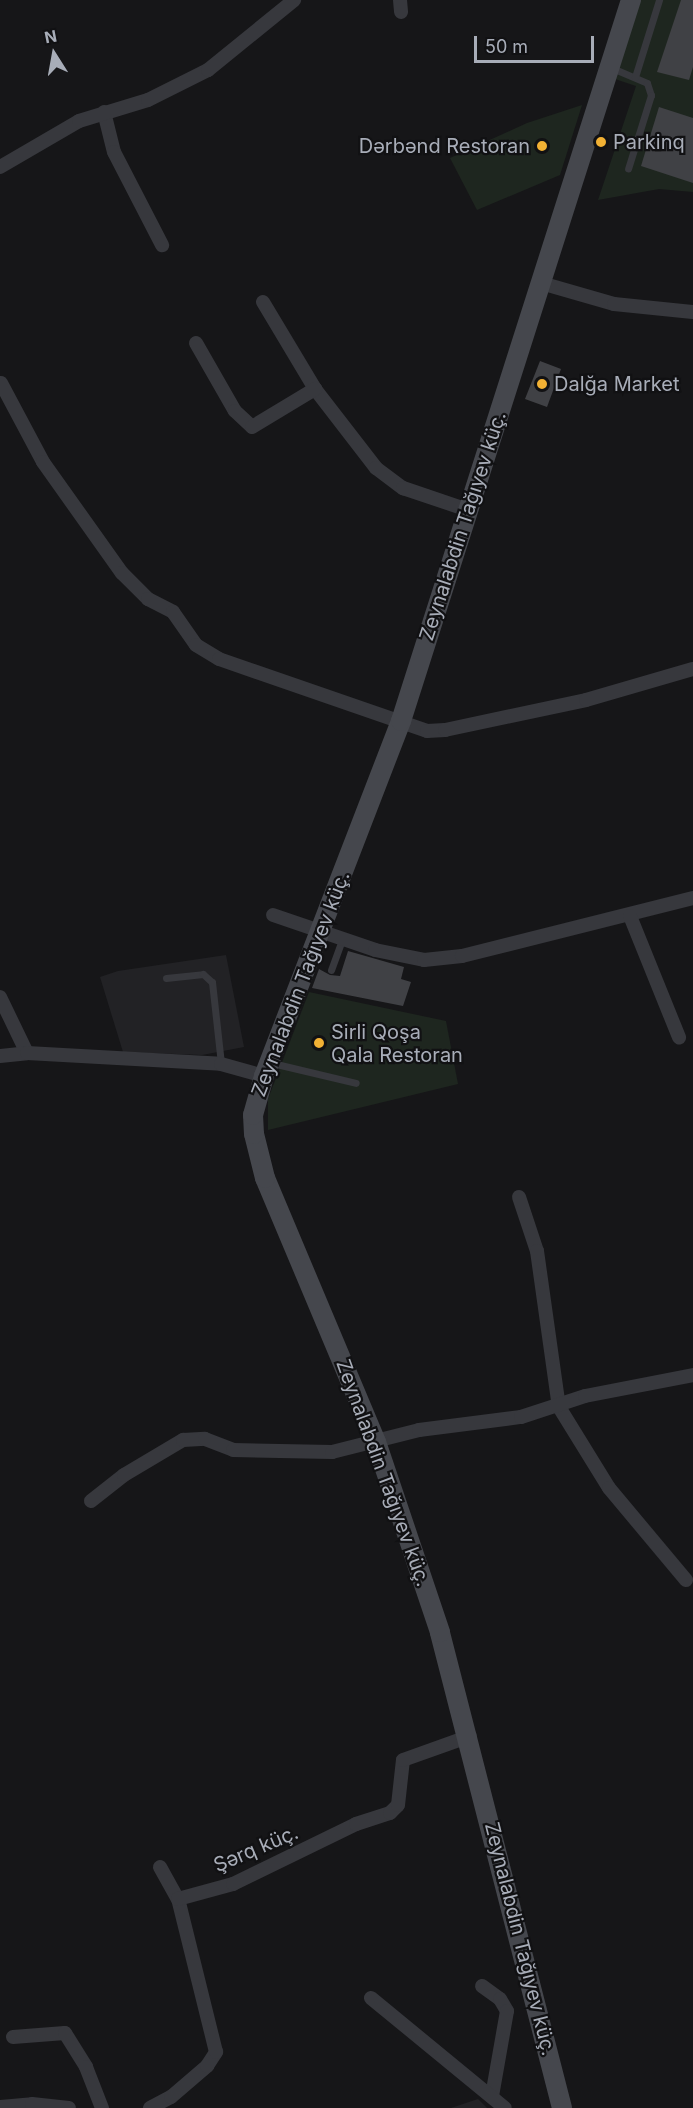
<!DOCTYPE html>
<html>
<head>
<meta charset="utf-8">
<style>
	body { margin:0 }
	#map { position:relative; width:693px; height:2108px; overflow:hidden; background:#161618; font-family:Inter,sans-serif }
	div>[style] { position:absolute }
	.built>* { inset:0; background:#222225 }
	.green>* { inset:0; background:#1e261f }
	.building>* { inset:0; background:#404145 }
	.lane>* { height:7px; margin:-3.5px; padding:0 3.5px; transform-origin:3.5px; border-radius:3.5px; background:#37383d }
	.street>* { height:14px; margin:-7px; padding:0 7px; transform-origin:7px; border-radius:7px; background:#37383d }
	.secondary>* { height:20px; margin:-10px; padding:0 10px; transform-origin:10px; border-radius:10px; background:#45474d }
	.dots>* { width:16px; height:16px; translate:-50% -50%; box-sizing:border-box; border:3px solid #111113; border-radius:50% }
	span { translate:-50% -50%; white-space:nowrap; text-align:center; line-height:1.15; -webkit-text-stroke:4.5px #111113; paint-order:stroke }
	.poi-label { font-size:20px; color:#a8adb8 }
	.left { translate:0 -50%; text-align:left }
	.right { translate:-100% -50%; text-align:right }
	.street-label { font-size:20px; color:#a8adb8 }
	.north { position:absolute; left:24px; top:24px; width:60px; height:60px; -webkit-text-stroke:4px #111113; paint-order:stroke; rotate:349deg; font-size:16px; font-weight:700; line-height:24px; text-align:center; color:#a8adb8 }
	.north::after { content:''; display:block; margin:auto; width:21px; height:27px; background:#a8adb8; clip-path:polygon(50% 0,100% 100%,50% 72%,0 100%) }
	.scale { position:absolute; left:474px; top:36px; width:120px; height:27px; box-sizing:border-box; border:3px solid #a8adb8; border-top:0; padding-left:8px; font-size:18px; line-height:21px; white-space:nowrap; color:#a8adb8; -webkit-text-stroke:4px #111113; paint-order:stroke }
</style>
</head>
<body>
<div id="map">
	<div class="built">
		<i style="clip-path:polygon(226px 955px,244px 1047px,202px 1055px,123px 1052px,100px 977px,118px 971px)"></i>
		<i style="clip-path:polygon(478px 2099px,487px 2108px,451px 2108px)"></i>
	</div>
	<div class="green">
		<i style="clip-path:polygon(640px 0,693px 0,693px 192px,659px 189px,598px 200px,636px 86px,615px 79px)"></i>
		<i style="clip-path:polygon(582px 105px,560px 175px,477px 210px,450px 158px,527px 123px)"></i>
		<i style="clip-path:polygon(309px 992px,446px 1021px,458px 1084px,268px 1130px,268px 1099px)"></i>
	</div>
	<div class="building">
		<i style="clip-path:polygon(681px 0,693px 0,693px 67px,689px 80px,657px 72px)"></i>
		<i style="clip-path:polygon(659px 107px,693px 118px,693px 183px,641px 166px)"></i>
		<i style="clip-path:polygon(540px 361px,561px 369px,547px 407px,525px 399px)"></i>
		<i style="clip-path:polygon(348px 951px,404px 967px,401px 979px,411px 982px,403px 1006px,312px 988px,319px 969px,330px 975px,340px 976px)"></i>
	</div>
	<div class="lane">
		<i style="left:612px;top:68px;width:38px;rotate:23deg"></i>
		<i style="left:647px;top:83px;width:13px;rotate:72deg"></i>
		<i style="left:651px;top:95px;width:77px;rotate:107.3deg"></i>
		<i style="left:635px;top:77px;width:81px;rotate:-72.7deg"></i>
		<i style="left:331px;top:970px;width:33px;rotate:-70deg"></i>
		<i style="left:166px;top:978px;width:37px;rotate:-6deg"></i>
		<i style="left:203px;top:974px;width:12px;rotate:42deg"></i>
		<i style="left:212px;top:982px;width:82px;rotate:83.7deg"></i>
		<i style="left:272px;top:1063px;width:86px;rotate:13.4deg"></i>
	</div>
	<div class="street">
		<i style="left:400px;top:0;width:12px;rotate:85deg"></i>
		<i style="left:104px;top:112px;width:41px;rotate:76deg"></i>
		<i style="left:114px;top:152px;width:105px;rotate:62.7deg"></i>
		<i style="left:0;top:167px;width:91px;rotate:-30.2deg"></i>
		<i style="left:79px;top:121px;width:72px;rotate:-16.9deg"></i>
		<i style="left:148px;top:100px;width:67px;rotate:-26.6deg"></i>
		<i style="left:208px;top:70px;width:111px;rotate:-39.1deg"></i>
		<i style="left:541px;top:283px;width:76px;rotate:16deg"></i>
		<i style="left:614px;top:304px;width:79px;rotate:5.8deg"></i>
		<i style="left:263px;top:302px;width:101px;rotate:59.1deg"></i>
		<i style="left:315px;top:389px;width:100px;rotate:52.3deg"></i>
		<i style="left:376px;top:468px;width:34px;rotate:37deg"></i>
		<i style="left:403px;top:488px;width:69px;rotate:18.7deg"></i>
		<i style="left:196px;top:343px;width:78px;rotate:60.2deg"></i>
		<i style="left:235px;top:411px;width:23px;rotate:43deg"></i>
		<i style="left:252px;top:427px;width:74px;rotate:-31.1deg"></i>
		<i style="left:1px;top:383px;width:89px;rotate:62deg"></i>
		<i style="left:43px;top:462px;width:136px;rotate:54.6deg"></i>
		<i style="left:122px;top:573px;width:37px;rotate:45deg"></i>
		<i style="left:148px;top:599px;width:28px;rotate:27deg"></i>
		<i style="left:173px;top:612px;width:40px;rotate:55.1deg"></i>
		<i style="left:196px;top:645px;width:27px;rotate:31deg"></i>
		<i style="left:219px;top:659px;width:220px;rotate:19.1deg"></i>
		<i style="left:427px;top:731px;width:18px;rotate:-3deg"></i>
		<i style="left:445px;top:730px;width:144px;rotate:-12deg"></i>
		<i style="left:586px;top:700px;width:111px;rotate:-16.2deg"></i>
		<i style="left:273px;top:915px;width:108px;rotate:18.9deg"></i>
		<i style="left:375px;top:950px;width:50px;rotate:11.5deg"></i>
		<i style="left:424px;top:960px;width:38px;rotate:-6deg"></i>
		<i style="left:462px;top:956px;width:238px;rotate:-14.1deg"></i>
		<i style="left:630px;top:916px;width:131px;rotate:68deg"></i>
		<i style="left:0;top:997px;width:62px;rotate:64.3deg"></i>
		<i style="left:0;top:1056px;width:27px;rotate:-6deg"></i>
		<i style="left:27px;top:1053px;width:194px;rotate:3.2deg"></i>
		<i style="left:221px;top:1064px;width:45px;rotate:15.6deg"></i>
		<i style="left:519px;top:1197px;width:57px;rotate:71.6deg"></i>
		<i style="left:537px;top:1251px;width:158px;rotate:82deg"></i>
		<i style="left:559px;top:1407px;width:95px;rotate:58.3deg"></i>
		<i style="left:609px;top:1488px;width:120px;rotate:50.1deg"></i>
		<i style="left:91px;top:1501px;width:42px;rotate:-38.2deg"></i>
		<i style="left:124px;top:1475px;width:69px;rotate:-30.7deg"></i>
		<i style="left:183px;top:1440px;width:22px;rotate:-3deg"></i>
		<i style="left:205px;top:1439px;width:30px;rotate:21deg"></i>
		<i style="left:233px;top:1450px;width:99px;rotate:1.2deg"></i>
		<i style="left:332px;top:1452px;width:90px;rotate:-14.2deg"></i>
		<i style="left:419px;top:1430px;width:103px;rotate:-7.3deg"></i>
		<i style="left:521px;top:1417px;width:67px;rotate:-18.2deg"></i>
		<i style="left:585px;top:1396px;width:110px;rotate:-11deg"></i>
		<i style="left:160px;top:1867px;width:37px;rotate:61deg"></i>
		<i style="left:482px;top:1986px;width:22px;rotate:36deg"></i>
		<i style="left:500px;top:1999px;width:14px;rotate:60deg"></i>
		<i style="left:507px;top:2011px;width:86px;rotate:100deg"></i>
		<i style="left:371px;top:1998px;width:173px;rotate:39.4deg"></i>
		<i style="left:13px;top:2037px;width:52px;rotate:-4.4deg"></i>
		<i style="left:65px;top:2033px;width:40px;rotate:58deg"></i>
		<i style="left:86px;top:2067px;width:44px;rotate:68.7deg"></i>
		<i style="left:0;top:2107px;width:32px;rotate:-5deg"></i>
		<i style="left:32px;top:2104px;width:37px;rotate:6deg"></i>
		<i style="left:150px;top:2108px;width:24px;rotate:-28deg"></i>
		<i style="left:171px;top:2097px;width:48px;rotate:-40.7deg"></i>
		<i style="left:207px;top:2066px;width:17px;rotate:-57deg"></i>
		<i style="left:216px;top:2052px;width:158px;rotate:-103.9deg"></i>
		<i style="left:178px;top:1899px;width:57px;rotate:-15.3deg"></i>
		<i style="left:233px;top:1884px;width:137px;rotate:-26deg"></i>
		<i style="left:356px;top:1824px;width:36px;rotate:-18deg"></i>
		<i style="left:390px;top:1813px;width:11px;rotate:-45deg"></i>
		<i style="left:398px;top:1805px;width:45px;rotate:-83.7deg"></i>
		<i style="left:403px;top:1760px;width:71px;rotate:-19.7deg"></i>
	</div>
	<div class="secondary">
		<i style="left:562px;top:2108px;width:491px;rotate:-104.4deg"></i>
		<i style="left:440px;top:1632px;width:200px;rotate:-108.6deg"></i>
		<i style="left:376px;top:1442px;width:286px;rotate:-112.8deg"></i>
		<i style="left:265px;top:1178px;width:45px;rotate:-104deg"></i>
		<i style="left:254px;top:1134px;width:19px;rotate:-93deg"></i>
		<i style="left:253px;top:1115px;width:41px;rotate:-74.2deg"></i>
		<i style="left:264px;top:1076px;width:381px;rotate:-68.9deg"></i>
		<i style="left:401px;top:721px;width:757px;rotate:-72.31deg"></i>
	</div>
	<div class="dots">
		<i style="left:601px;top:142px;background:#f2b134"></i>
		<i style="left:542px;top:146px;background:#f2b134"></i>
		<i style="left:542px;top:384px;background:#f2b134"></i>
		<i style="left:319px;top:1043px;background:#f2b134"></i>
	</div>
	<div class="poi-label">
		<span class="left" style="left:613px;top:142px">Parkinq</span>
		<span class="right" style="left:530px;top:146px">Dərbənd Restoran</span>
		<span class="left" style="left:554px;top:384px">Dalğa Market</span>
		<span class="left" style="left:331px;top:1044px">Sirli Qoşa<br>Qala Restoran</span>
	</div>
	<div class="street-label">
		<span style="left:463px;top:526px;rotate:-72deg">Zeynalabdin Tağıyev küç.</span>
		<span style="left:301px;top:984px;rotate:-69deg">Zeynalabdin Tağıyev küç.</span>
		<span style="left:383px;top:1473px;rotate:70deg">Zeynalabdin Tağıyev küç.</span>
		<span style="left:256px;top:1849px;rotate:-23deg">Şərq küç.</span>
		<span style="left:520px;top:1939px;rotate:76deg">Zeynalabdin Tağıyev küç.</span>
	</div>
	<div class="north">N</div>
	<div class="scale">50 m</div>
</div>
</body>
</html>
